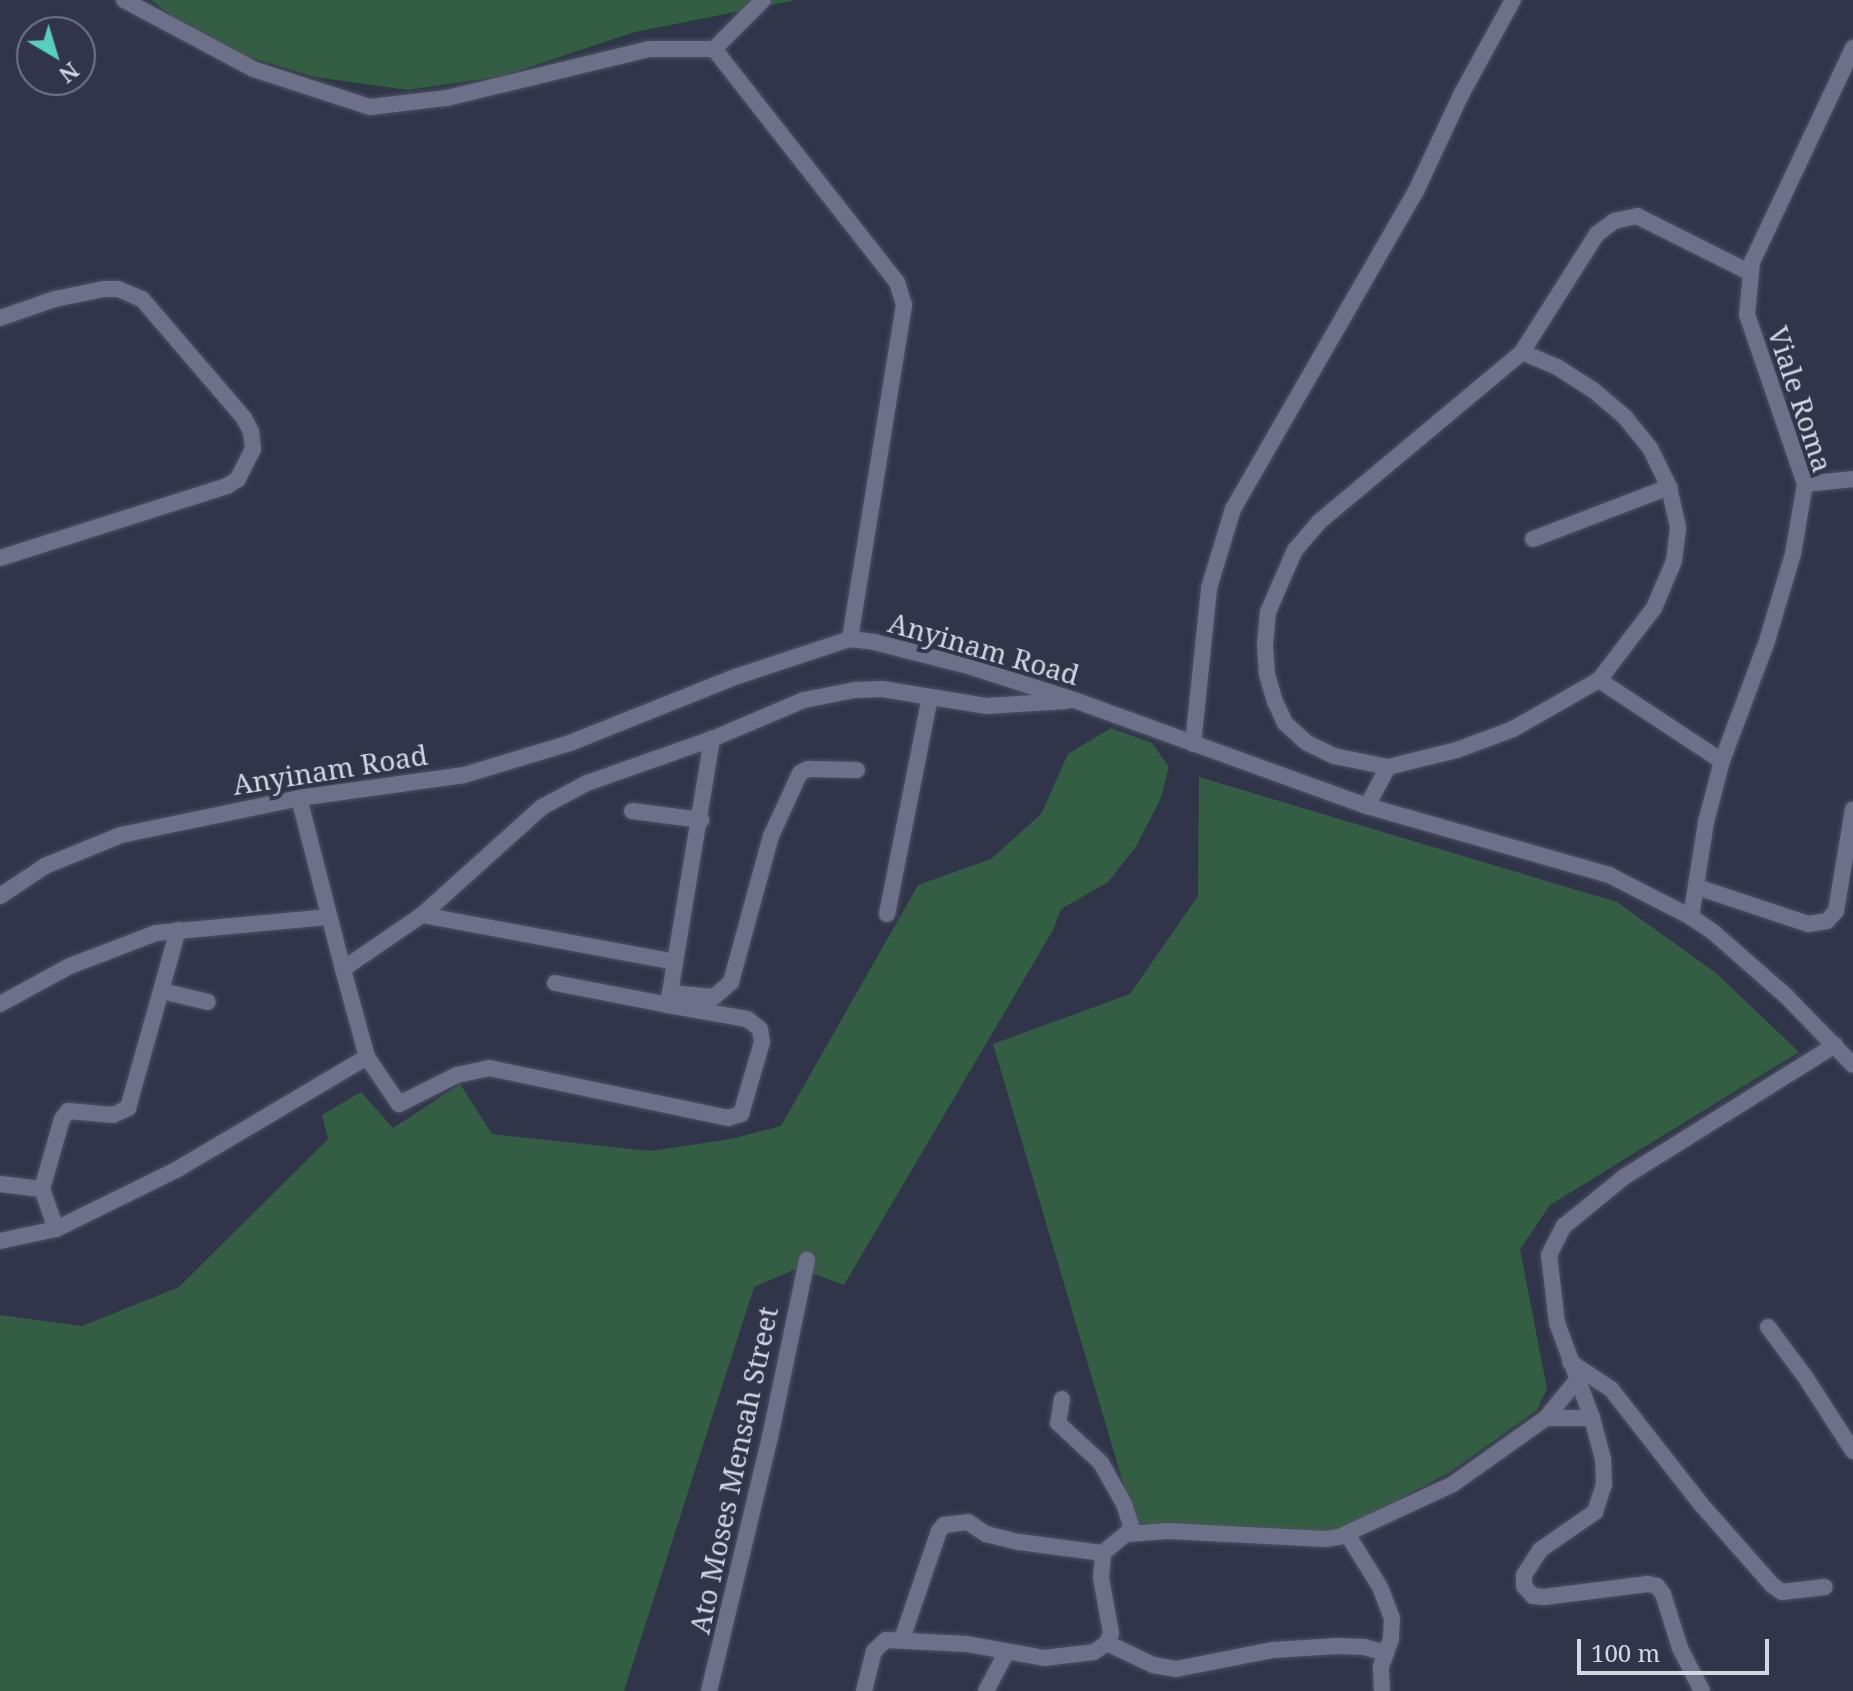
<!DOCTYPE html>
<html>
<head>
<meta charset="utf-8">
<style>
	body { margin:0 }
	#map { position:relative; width:1853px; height:1691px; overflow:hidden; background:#303549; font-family:"Noto Serif",serif }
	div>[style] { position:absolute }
	.green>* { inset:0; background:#335e43 }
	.roads { filter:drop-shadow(0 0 2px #4d5061) drop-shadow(0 0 2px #4d5061) }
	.minor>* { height:16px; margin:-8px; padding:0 8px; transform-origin:8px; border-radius:8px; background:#6c7189 }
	span { translate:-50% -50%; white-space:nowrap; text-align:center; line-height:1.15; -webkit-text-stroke:8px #303549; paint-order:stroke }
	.street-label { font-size:28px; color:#d3d6e3 }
	.north { position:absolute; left:16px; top:16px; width:80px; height:80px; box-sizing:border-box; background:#303549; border:2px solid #717587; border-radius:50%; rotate:142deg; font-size:22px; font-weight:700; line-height:32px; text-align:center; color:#d3d6e3 }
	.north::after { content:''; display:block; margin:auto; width:28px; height:36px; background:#59cebf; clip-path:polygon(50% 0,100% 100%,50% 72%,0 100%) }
	.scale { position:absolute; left:1577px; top:1639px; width:192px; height:36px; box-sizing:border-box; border:4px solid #d3d6e3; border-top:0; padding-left:10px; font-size:24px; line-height:28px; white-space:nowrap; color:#d3d6e3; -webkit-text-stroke:6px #303549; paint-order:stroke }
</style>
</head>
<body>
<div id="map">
	<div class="green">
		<i style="clip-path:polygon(151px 0,796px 0,635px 32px,502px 76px,408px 90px,315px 77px,210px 45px)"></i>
		<i style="clip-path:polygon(1111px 728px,1152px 743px,1169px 767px,1160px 800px,1135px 848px,1108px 882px,1061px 909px,1053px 930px,844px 1285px,798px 1268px,754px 1287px,624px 1691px,0 1691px,0 1315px,82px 1326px,179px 1287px,328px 1139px,322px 1115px,361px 1092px,393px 1128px,460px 1084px,492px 1134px,650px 1151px,731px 1139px,781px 1126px,918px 885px,991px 859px,1041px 814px,1068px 754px)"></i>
		<i style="clip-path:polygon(1199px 777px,1617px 902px,1716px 973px,1799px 1052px,1550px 1205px,1520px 1249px,1547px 1389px,1537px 1410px,1450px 1472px,1334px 1534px,1135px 1523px,993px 1044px,1130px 994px,1198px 896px)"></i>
	</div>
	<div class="roads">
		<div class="minor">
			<i style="left:124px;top:0;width:146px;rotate:28.1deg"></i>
			<i style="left:253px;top:69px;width:123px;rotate:18deg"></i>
			<i style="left:370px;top:107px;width:78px;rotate:-6.7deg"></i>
			<i style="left:447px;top:98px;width:208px;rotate:-13.6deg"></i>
			<i style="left:649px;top:49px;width:65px"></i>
			<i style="left:714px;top:49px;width:296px;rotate:51.9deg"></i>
			<i style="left:897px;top:282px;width:24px;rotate:73deg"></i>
			<i style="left:904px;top:305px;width:338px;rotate:99.2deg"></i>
			<i style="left:714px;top:49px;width:69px;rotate:-45deg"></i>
			<i style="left:0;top:318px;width:58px;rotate:-19.1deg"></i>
			<i style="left:55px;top:299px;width:50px;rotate:-11.5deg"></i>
			<i style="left:104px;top:289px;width:14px"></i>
			<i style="left:118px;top:289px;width:26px;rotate:23deg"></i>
			<i style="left:142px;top:299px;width:157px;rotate:49.4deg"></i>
			<i style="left:244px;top:418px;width:16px;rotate:63deg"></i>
			<i style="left:251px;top:432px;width:17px;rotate:83deg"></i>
			<i style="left:253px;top:449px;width:34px;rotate:117deg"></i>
			<i style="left:238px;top:479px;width:13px;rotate:148deg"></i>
			<i style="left:227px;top:486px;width:238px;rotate:162.4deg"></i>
			<i style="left:1805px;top:484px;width:48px;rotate:-5.9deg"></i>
			<i style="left:1533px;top:539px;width:146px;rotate:-20.9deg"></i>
			<i style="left:1599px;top:680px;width:147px;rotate:33.4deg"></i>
			<i style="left:1193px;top:744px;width:157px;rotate:-84.1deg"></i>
			<i style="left:1209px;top:588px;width:83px;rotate:-73.1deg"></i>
			<i style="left:1233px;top:509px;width:367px;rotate:-60.1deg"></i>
			<i style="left:1416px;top:191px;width:108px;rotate:-64.9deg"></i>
			<i style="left:1462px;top:93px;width:106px;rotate:-61.3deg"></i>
			<i style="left:1388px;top:767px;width:55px;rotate:-168.5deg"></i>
			<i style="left:1334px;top:756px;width:30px;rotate:-154deg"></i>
			<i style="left:1307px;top:743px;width:30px;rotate:-138deg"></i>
			<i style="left:1285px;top:723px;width:23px;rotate:-115deg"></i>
			<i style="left:1275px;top:702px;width:29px;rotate:-106deg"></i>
			<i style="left:1267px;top:674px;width:29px;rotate:-94deg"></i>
			<i style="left:1265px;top:645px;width:33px;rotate:-85deg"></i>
			<i style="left:1268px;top:612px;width:68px;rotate:-66.5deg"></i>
			<i style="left:1295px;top:550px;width:37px;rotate:-49deg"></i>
			<i style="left:1319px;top:522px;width:265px;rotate:-39.9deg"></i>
			<i style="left:1522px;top:352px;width:140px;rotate:-57.6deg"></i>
			<i style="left:1597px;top:234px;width:21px;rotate:-37deg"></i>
			<i style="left:1614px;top:221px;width:24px;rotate:-12deg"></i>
			<i style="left:1637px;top:216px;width:127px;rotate:26.6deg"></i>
			<i style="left:299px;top:798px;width:177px;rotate:75.6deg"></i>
			<i style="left:343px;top:969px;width:96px;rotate:-34.4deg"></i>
			<i style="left:422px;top:915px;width:161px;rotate:-42deg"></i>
			<i style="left:542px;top:807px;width:51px;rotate:-28.1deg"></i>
			<i style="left:587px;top:783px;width:133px;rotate:-19.4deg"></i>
			<i style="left:712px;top:739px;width:100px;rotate:-23deg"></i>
			<i style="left:804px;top:700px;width:52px;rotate:-11.1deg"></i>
			<i style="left:855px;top:690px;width:27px;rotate:-2deg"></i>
			<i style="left:882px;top:689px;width:105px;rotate:9.3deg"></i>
			<i style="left:986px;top:706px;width:81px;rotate:-3.5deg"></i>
			<i style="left:1367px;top:806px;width:44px;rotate:-61.7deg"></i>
			<i style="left:1388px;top:767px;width:71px;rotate:-13.8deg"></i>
			<i style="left:1457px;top:750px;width:60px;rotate:-20.6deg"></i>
			<i style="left:1513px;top:729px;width:99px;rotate:-29.7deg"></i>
			<i style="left:1599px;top:680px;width:91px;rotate:-52.6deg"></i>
			<i style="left:1654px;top:608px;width:51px;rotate:-66.9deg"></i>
			<i style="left:1674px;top:561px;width:34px;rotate:-83deg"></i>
			<i style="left:1678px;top:527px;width:41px;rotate:-102.7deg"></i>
			<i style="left:1669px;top:487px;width:43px;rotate:-116deg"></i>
			<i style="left:1650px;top:448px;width:40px;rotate:-129deg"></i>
			<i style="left:1625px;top:417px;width:42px;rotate:-139.8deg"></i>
			<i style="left:1593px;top:390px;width:43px;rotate:-147.4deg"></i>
			<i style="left:1557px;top:367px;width:38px;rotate:-157deg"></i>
			<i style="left:632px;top:811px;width:70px;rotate:7.4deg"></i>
			<i style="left:1697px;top:887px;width:117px;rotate:18.4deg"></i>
			<i style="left:1808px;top:924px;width:19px;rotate:-9deg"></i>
			<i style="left:1827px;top:921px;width:13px;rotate:-48deg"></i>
			<i style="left:1836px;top:911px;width:103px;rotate:-80.5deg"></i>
			<i style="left:0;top:896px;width:54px;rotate:-33.7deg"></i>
			<i style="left:45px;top:866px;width:82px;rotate:-22.2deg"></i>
			<i style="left:121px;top:835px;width:182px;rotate:-11.7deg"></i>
			<i style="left:299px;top:798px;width:167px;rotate:-7.9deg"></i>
			<i style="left:464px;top:775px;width:111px;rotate:-16.8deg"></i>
			<i style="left:570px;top:743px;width:178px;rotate:-21.8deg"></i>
			<i style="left:735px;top:677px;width:121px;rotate:-18.3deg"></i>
			<i style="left:850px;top:639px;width:24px;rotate:7deg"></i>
			<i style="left:874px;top:642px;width:97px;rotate:14.3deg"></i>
			<i style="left:968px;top:666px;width:111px;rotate:17.8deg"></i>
			<i style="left:1074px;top:700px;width:312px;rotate:19.9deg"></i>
			<i style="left:1367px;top:806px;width:252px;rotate:15.9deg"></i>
			<i style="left:1609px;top:875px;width:92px;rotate:27.1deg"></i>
			<i style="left:1691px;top:917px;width:27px;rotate:34deg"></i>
			<i style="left:1713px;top:932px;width:97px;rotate:41.2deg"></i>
			<i style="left:1786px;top:996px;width:96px;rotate:45.8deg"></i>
			<i style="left:887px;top:914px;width:221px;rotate:-78.8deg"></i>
			<i style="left:422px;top:915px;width:257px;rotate:10.5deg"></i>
			<i style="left:1691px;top:917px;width:96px;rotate:-81deg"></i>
			<i style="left:1706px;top:822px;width:63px;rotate:-75.3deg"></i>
			<i style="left:1722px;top:761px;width:128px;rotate:-69.4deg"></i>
			<i style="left:1767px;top:641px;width:91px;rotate:-73.4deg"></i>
			<i style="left:1793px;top:554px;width:71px;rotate:-80.3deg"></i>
			<i style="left:1805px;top:484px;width:179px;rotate:-108.9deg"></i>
			<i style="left:1747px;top:315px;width:53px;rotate:-84.6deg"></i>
			<i style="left:1752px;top:262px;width:237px;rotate:-64.7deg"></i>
			<i style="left:555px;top:983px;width:115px;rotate:11deg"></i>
			<i style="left:162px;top:991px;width:47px;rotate:13.4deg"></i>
			<i style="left:670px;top:993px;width:44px;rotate:5.2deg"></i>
			<i style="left:714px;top:997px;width:23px;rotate:-41deg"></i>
			<i style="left:731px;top:982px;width:151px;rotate:-74.7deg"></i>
			<i style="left:771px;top:836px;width:69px;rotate:-65.3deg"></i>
			<i style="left:800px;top:773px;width:9px;rotate:-27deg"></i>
			<i style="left:808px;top:769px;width:49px;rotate:1.2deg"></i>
			<i style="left:0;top:1004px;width:80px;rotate:-28.5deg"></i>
			<i style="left:70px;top:966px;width:92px;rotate:-21deg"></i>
			<i style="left:156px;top:933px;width:172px;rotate:-5.3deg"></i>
			<i style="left:367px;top:1057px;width:57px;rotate:55.8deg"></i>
			<i style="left:399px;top:1104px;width:65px;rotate:-26.6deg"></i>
			<i style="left:457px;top:1075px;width:33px;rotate:-12deg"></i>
			<i style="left:489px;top:1068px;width:244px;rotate:11.8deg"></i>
			<i style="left:728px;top:1118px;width:14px;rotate:-17deg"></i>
			<i style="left:741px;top:1114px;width:75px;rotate:-73.7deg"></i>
			<i style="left:762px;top:1042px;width:13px;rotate:-99deg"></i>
			<i style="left:760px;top:1029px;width:16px;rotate:-142deg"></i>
			<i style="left:747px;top:1019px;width:80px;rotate:-170deg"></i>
			<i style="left:668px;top:1005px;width:270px;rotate:-80.6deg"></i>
			<i style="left:0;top:1184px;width:42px;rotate:6.8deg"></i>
			<i style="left:42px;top:1189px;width:73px;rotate:-74.1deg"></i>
			<i style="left:62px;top:1119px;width:10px;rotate:-53deg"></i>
			<i style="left:68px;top:1111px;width:45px;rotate:5.1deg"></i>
			<i style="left:113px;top:1115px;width:17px;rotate:-25deg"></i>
			<i style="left:128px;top:1108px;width:185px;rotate:-74.3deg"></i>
			<i style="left:42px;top:1189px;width:42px;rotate:70.7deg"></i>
			<i style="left:0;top:1241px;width:57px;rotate:-12.1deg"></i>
			<i style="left:56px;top:1229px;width:134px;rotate:-26.2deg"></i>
			<i style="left:176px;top:1170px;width:222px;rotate:-30.6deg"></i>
			<i style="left:367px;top:1057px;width:91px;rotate:-105.3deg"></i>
			<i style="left:1768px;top:1327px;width:64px;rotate:53.3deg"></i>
			<i style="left:1806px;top:1378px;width:87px;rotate:57.2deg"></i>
			<i style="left:1570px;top:1362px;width:49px;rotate:33.4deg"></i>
			<i style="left:1611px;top:1389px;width:145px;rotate:52deg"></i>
			<i style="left:1700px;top:1503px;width:109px;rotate:48.7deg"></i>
			<i style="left:1772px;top:1585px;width:12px;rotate:35deg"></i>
			<i style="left:1782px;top:1592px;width:43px;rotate:-6.6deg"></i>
			<i style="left:1062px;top:1399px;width:24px;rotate:99deg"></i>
			<i style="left:1058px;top:1423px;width:59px;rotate:42.9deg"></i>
			<i style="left:1101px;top:1463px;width:47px;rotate:60.7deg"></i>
			<i style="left:1124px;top:1504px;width:29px;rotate:72deg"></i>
			<i style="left:1546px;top:1418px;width:46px"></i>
			<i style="left:1347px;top:1534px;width:62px;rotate:58.1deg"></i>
			<i style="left:1380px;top:1587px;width:33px;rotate:69deg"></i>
			<i style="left:1392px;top:1618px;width:21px;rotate:93deg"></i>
			<i style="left:1391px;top:1639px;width:30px;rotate:110deg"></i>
			<i style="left:1381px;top:1667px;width:24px;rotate:88deg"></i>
			<i style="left:902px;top:1639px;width:114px;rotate:-71.1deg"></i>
			<i style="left:939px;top:1531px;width:8px;rotate:-50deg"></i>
			<i style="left:944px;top:1525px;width:24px;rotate:-7deg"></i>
			<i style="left:968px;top:1522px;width:22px;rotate:34deg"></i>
			<i style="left:986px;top:1534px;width:34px;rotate:14deg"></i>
			<i style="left:1019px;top:1542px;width:85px;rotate:7.5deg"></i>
			<i style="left:1107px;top:1643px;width:51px;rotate:25.6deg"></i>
			<i style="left:1153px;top:1665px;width:23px;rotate:10deg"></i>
			<i style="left:1176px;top:1669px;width:99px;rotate:-11.1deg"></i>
			<i style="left:1273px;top:1650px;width:64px;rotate:-3.6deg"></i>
			<i style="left:1337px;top:1646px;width:27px;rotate:2deg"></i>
			<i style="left:1364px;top:1647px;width:23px;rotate:15deg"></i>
			<i style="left:709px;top:1691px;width:261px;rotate:-76.5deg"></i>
			<i style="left:770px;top:1437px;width:181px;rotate:-78.2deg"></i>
			<i style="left:864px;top:1691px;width:41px;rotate:-76deg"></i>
			<i style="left:874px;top:1651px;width:16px;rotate:-43deg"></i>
			<i style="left:886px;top:1640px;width:81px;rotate:2.8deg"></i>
			<i style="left:967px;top:1644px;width:78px;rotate:10.3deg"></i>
			<i style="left:1044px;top:1658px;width:50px;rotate:-6.8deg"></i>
			<i style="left:1094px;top:1652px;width:16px;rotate:-35deg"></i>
			<i style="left:1107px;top:1643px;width:11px;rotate:-68deg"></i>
			<i style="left:1111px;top:1633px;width:56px;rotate:-100.3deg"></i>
			<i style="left:1101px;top:1578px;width:25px;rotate:-85deg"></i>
			<i style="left:1103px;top:1553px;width:30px;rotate:-40deg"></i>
			<i style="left:1126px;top:1534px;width:42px;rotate:-4.1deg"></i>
			<i style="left:1168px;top:1531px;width:158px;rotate:2.9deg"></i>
			<i style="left:1326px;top:1539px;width:13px;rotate:-9deg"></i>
			<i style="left:1339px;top:1537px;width:126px;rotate:-24.9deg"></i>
			<i style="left:1453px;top:1484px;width:114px;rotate:-35.4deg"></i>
			<i style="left:1546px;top:1418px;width:49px;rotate:-50.8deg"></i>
			<i style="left:986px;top:1691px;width:43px;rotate:-62.2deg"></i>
			<i style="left:1702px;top:1691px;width:48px;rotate:-117.1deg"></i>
			<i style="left:1680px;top:1648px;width:57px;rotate:-107.5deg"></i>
			<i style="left:1663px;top:1594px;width:10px;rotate:-127deg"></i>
			<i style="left:1657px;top:1586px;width:9px;rotate:-167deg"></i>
			<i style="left:1648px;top:1584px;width:105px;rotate:172.9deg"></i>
			<i style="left:1544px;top:1597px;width:11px;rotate:-175deg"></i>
			<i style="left:1533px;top:1596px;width:13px;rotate:-132deg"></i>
			<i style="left:1524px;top:1586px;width:11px;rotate:-90deg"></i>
			<i style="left:1524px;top:1575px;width:30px;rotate:-57deg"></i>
			<i style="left:1540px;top:1550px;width:67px;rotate:-34.6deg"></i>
			<i style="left:1595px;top:1512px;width:28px;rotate:-72deg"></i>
			<i style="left:1604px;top:1485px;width:26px;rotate:-92deg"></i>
			<i style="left:1603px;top:1459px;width:42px;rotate:-105deg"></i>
			<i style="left:1592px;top:1418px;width:101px;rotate:-110.2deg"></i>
			<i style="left:1557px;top:1323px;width:68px;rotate:-96.7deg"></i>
			<i style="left:1549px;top:1255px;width:33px;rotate:-63deg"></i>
			<i style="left:1564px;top:1226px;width:77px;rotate:-39.2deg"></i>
			<i style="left:1624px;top:1177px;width:249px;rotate:-32deg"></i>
		</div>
	</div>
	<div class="street-label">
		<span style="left:1801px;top:399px;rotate:72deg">Viale Roma</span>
		<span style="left:984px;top:648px;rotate:16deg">Anyinam Road</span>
		<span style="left:330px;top:769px;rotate:-9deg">Anyinam Road</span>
		<span style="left:733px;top:1470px;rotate:-78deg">Ato Moses Mensah Street</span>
	</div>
	<div class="north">N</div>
	<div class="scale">100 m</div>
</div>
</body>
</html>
